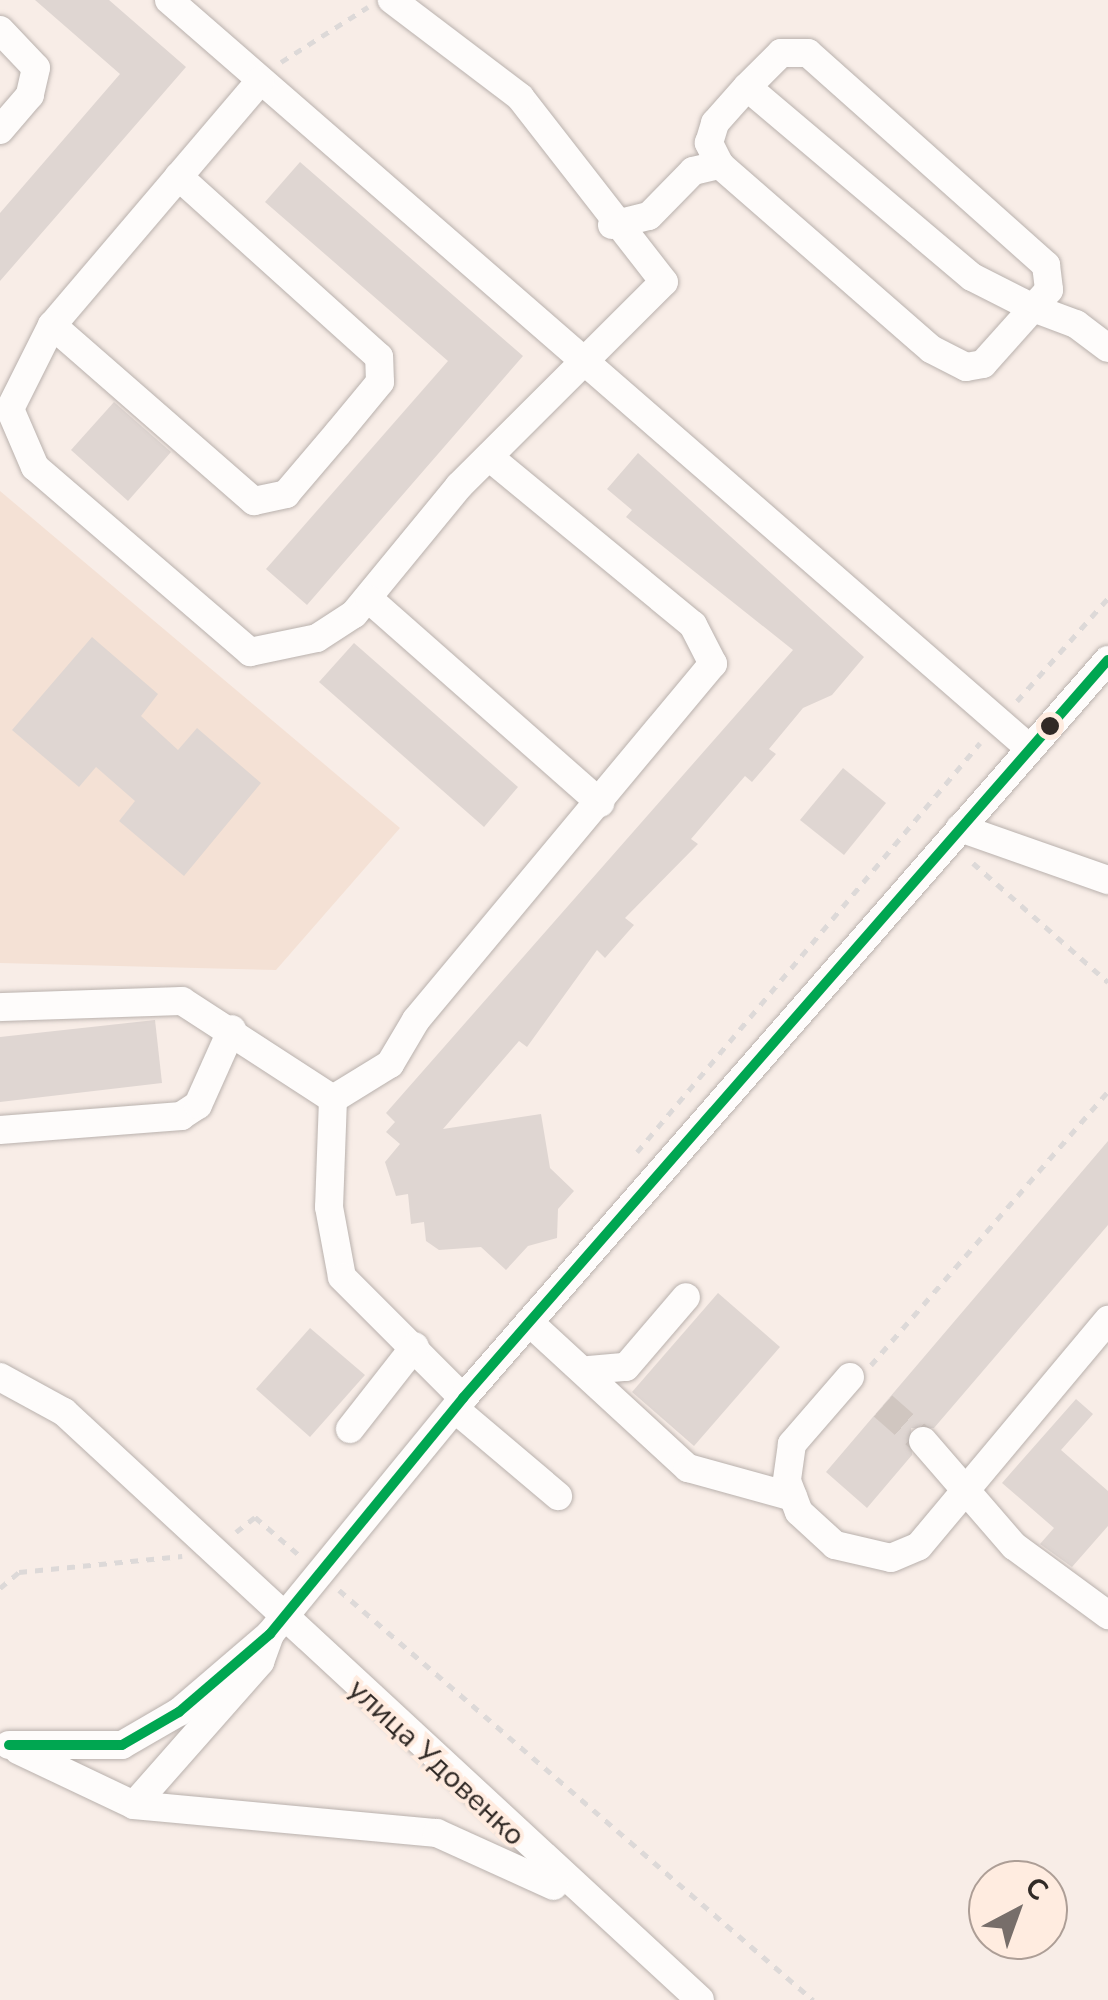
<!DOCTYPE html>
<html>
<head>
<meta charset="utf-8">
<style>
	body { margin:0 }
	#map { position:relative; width:1108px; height:2000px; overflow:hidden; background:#f8ede7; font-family:"Nunito Sans",sans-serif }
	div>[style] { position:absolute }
	.built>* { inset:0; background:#f4e1d5 }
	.building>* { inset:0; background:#dfd6d2 }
	.minor-tunnel>* { height:28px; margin-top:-14px; transform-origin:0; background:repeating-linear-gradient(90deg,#d0c6c0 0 28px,transparent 0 42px) }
	.path>* { height:5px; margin-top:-2.5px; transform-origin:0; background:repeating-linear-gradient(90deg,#ddd9d8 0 8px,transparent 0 16px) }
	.roads { filter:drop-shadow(0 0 2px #b9b1ad) drop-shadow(0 0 2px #b9b1ad) }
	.minor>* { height:28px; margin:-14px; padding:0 14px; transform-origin:14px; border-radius:14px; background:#fefcfb }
	.bus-1>* { height:10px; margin:-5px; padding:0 5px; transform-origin:5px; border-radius:5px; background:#00a651 }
	.dots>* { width:28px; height:28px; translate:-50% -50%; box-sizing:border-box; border:5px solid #ffece0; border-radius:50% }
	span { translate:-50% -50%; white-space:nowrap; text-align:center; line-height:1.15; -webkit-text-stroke:8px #ffece0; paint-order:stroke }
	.street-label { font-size:30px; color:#312a26 }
	.north { position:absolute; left:968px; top:1860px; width:100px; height:100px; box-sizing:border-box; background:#ffece0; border:2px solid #ad9e96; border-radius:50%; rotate:41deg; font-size:28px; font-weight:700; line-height:40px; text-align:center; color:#312a26 }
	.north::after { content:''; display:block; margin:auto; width:35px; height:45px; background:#776e6a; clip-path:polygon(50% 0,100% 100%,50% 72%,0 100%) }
</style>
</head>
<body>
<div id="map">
	<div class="built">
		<i style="clip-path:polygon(0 491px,400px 828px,276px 970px,0 963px)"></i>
	</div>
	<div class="building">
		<i style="clip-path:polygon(35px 0,109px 0,186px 67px,0 281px,0 213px,120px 74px)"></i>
		<i style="clip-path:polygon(300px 162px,523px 356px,307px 605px,266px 569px,448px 361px,265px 202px)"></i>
		<i style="clip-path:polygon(114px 402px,171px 452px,128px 501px,71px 450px)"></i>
		<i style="clip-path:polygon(638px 453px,864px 657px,832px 695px,803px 708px,769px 749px,776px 754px,752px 782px,745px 776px,691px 839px,698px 844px,625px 918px,634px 925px,605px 958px,597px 950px,527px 1047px,519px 1041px,443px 1129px,541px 1114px,550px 1168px,574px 1191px,558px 1209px,557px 1238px,528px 1246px,506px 1270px,481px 1247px,439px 1250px,426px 1241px,424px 1222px,411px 1224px,408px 1194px,396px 1196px,385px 1162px,400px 1144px,386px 1132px,395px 1122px,386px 1113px,793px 650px,626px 517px,632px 510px,607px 489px)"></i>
		<i style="clip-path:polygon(92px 637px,158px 694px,141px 716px,178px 750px,197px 728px,261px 783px,184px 876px,119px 821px,135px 801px,96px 767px,79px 787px,12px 730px)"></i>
		<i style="clip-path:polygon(354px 643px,518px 787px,484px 827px,319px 682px)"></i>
		<i style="clip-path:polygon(843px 768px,886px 803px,844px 855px,800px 820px)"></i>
		<i style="clip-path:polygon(155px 1020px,162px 1083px,0 1102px,0 1037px)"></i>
		<i style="clip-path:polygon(1108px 1141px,1108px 1225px,934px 1428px,911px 1428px,912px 1455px,867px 1508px,826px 1472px)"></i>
		<i style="clip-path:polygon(718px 1293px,780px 1347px,694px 1446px,632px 1392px)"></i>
		<i style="clip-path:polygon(310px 1328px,365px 1375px,310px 1437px,256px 1389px)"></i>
		<i style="clip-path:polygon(1076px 1399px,1093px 1414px,1061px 1450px,1108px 1491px,1108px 1526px,1072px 1567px,1040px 1544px,1054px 1528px,1002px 1483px)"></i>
	</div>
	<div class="minor-tunnel">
		<i style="left:883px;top:1406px;width:53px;rotate:41.2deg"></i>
	</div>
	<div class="path">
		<i style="left:281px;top:62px;width:103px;rotate:-32.3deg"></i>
		<i style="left:1017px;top:701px;width:137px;rotate:-48.5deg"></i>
		<i style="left:973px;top:863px;width:180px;rotate:41.4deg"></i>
		<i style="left:637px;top:1152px;width:534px;rotate:-50.02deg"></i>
		<i style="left:871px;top:1365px;width:362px;rotate:-49.1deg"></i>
		<i style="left:236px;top:1532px;width:24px;rotate:-38deg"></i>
		<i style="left:255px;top:1517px;width:58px;rotate:40.8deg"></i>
		<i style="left:0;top:1588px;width:25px;rotate:-40deg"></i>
		<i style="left:19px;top:1572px;width:164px;rotate:-5.6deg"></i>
		<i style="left:339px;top:1590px;width:627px;rotate:40.86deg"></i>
	</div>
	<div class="roads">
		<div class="minor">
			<i style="left:169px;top:0;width:1138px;rotate:41.01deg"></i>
			<i style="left:0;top:30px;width:52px;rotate:46.5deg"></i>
			<i style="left:36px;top:68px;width:28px;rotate:103deg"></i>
			<i style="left:30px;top:95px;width:46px;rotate:130.6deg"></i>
			<i style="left:260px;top:81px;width:321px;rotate:130.4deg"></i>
			<i style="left:52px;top:325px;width:94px;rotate:116.6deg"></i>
			<i style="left:10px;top:409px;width:63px;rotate:66.7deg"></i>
			<i style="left:35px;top:467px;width:284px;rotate:40.7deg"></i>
			<i style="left:250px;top:652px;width:68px;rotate:-11.8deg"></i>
			<i style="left:317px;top:638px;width:44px;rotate:-33deg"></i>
			<i style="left:354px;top:614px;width:166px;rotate:-50.6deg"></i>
			<i style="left:459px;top:486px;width:289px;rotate:-44.9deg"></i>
			<i style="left:664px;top:282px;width:234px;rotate:-127.9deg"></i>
			<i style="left:520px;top:97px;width:161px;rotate:-142.8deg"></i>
			<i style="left:747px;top:87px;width:48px;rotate:-45deg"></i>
			<i style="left:781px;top:53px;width:27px"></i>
			<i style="left:808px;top:53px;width:319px;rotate:41.7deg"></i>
			<i style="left:1046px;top:265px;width:25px;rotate:83deg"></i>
			<i style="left:1049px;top:290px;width:24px;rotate:132deg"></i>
			<i style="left:1033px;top:308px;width:75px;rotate:131.8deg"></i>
			<i style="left:983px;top:364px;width:17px;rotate:170deg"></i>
			<i style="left:966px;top:367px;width:39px;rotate:-153deg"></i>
			<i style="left:931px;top:349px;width:280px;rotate:-138.9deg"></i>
			<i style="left:720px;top:165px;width:25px;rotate:-117deg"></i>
			<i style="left:709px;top:143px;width:21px;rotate:-73deg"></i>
			<i style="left:715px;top:123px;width:48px;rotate:-48.4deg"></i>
			<i style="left:747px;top:87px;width:294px;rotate:40.2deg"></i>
			<i style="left:972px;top:277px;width:68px;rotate:26.9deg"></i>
			<i style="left:1033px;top:308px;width:46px;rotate:20.4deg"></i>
			<i style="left:1076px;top:324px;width:40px;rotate:37deg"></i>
			<i style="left:612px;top:225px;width:38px;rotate:-14deg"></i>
			<i style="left:649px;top:216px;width:63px;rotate:-45.6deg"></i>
			<i style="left:693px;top:171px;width:28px;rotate:-13deg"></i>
			<i style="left:52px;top:325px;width:268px;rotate:41.1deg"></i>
			<i style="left:254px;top:501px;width:33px;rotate:-12deg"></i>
			<i style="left:286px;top:494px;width:80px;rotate:-49.6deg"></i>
			<i style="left:338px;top:433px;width:66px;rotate:-50.5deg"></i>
			<i style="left:380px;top:382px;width:25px;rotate:-92deg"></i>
			<i style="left:379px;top:357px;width:270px;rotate:-138deg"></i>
			<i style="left:370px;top:600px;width:307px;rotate:41.4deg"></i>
			<i style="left:960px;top:828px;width:157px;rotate:19.4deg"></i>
			<i style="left:0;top:1007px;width:182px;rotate:-1.9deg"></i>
			<i style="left:182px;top:1001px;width:180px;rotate:33deg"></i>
			<i style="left:333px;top:1099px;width:67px;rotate:-31.6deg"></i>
			<i style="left:390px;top:1064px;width:51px;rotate:-59.4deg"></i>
			<i style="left:416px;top:1020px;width:464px;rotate:-50.2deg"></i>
			<i style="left:713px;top:664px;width:44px;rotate:-117.1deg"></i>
			<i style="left:693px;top:625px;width:264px;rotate:-140.5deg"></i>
			<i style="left:333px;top:1099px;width:108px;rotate:92.1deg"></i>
			<i style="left:329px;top:1207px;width:71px;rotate:79.5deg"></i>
			<i style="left:342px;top:1277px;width:171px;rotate:45deg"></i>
			<i style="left:0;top:1130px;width:182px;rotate:-4.4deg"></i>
			<i style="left:181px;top:1116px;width:20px;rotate:-33deg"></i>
			<i style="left:198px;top:1105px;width:83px;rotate:-65.9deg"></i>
			<i style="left:529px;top:1322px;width:216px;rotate:42.6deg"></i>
			<i style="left:688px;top:1468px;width:109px;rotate:15.4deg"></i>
			<i style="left:589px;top:1370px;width:37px;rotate:-5deg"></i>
			<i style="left:626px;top:1367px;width:92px;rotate:-49.4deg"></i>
			<i style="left:0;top:1377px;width:73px;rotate:28.7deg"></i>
			<i style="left:64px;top:1412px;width:866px;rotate:42.75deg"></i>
			<i style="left:850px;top:1377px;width:89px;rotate:130.9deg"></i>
			<i style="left:792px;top:1444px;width:37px;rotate:98deg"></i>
			<i style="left:787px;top:1481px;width:33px;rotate:69deg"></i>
			<i style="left:799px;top:1512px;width:49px;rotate:42.5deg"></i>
			<i style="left:835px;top:1545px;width:57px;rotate:13.1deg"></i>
			<i style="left:891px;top:1558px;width:30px;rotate:-23deg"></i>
			<i style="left:919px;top:1546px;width:295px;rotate:-50.1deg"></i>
			<i style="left:455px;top:1409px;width:135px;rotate:40.2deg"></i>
			<i style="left:350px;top:1429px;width:105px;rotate:-51.9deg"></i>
			<i style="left:923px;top:1441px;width:139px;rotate:49.1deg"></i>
			<i style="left:1014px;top:1546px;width:117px;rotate:36.3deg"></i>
			<i style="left:9px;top:1745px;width:113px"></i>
			<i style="left:122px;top:1745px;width:66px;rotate:-30.1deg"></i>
			<i style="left:179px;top:1712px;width:120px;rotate:-40.6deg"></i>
			<i style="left:270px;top:1634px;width:305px;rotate:-50.7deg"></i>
			<i style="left:463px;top:1398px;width:980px;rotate:-48.85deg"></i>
			<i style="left:18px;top:1750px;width:128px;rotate:25.4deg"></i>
			<i style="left:134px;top:1805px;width:304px;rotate:5.3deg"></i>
			<i style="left:437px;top:1833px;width:128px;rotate:24.4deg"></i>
			<i style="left:134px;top:1805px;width:191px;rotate:-48.6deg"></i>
			<i style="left:260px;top:1662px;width:30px;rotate:-70deg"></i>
		</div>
	</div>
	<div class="bus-1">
		<i style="left:9px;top:1745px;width:113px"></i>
		<i style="left:122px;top:1745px;width:66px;rotate:-30.1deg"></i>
		<i style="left:179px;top:1712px;width:120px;rotate:-40.6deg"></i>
		<i style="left:270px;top:1634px;width:305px;rotate:-50.7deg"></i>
		<i style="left:463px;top:1398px;width:980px;rotate:-48.85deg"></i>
	</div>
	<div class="dots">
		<i style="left:1050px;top:726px;background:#312a26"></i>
	</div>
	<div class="street-label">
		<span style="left:436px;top:1763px;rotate:43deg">улица Удовенко</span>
	</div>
	<div class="north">С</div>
</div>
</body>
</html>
